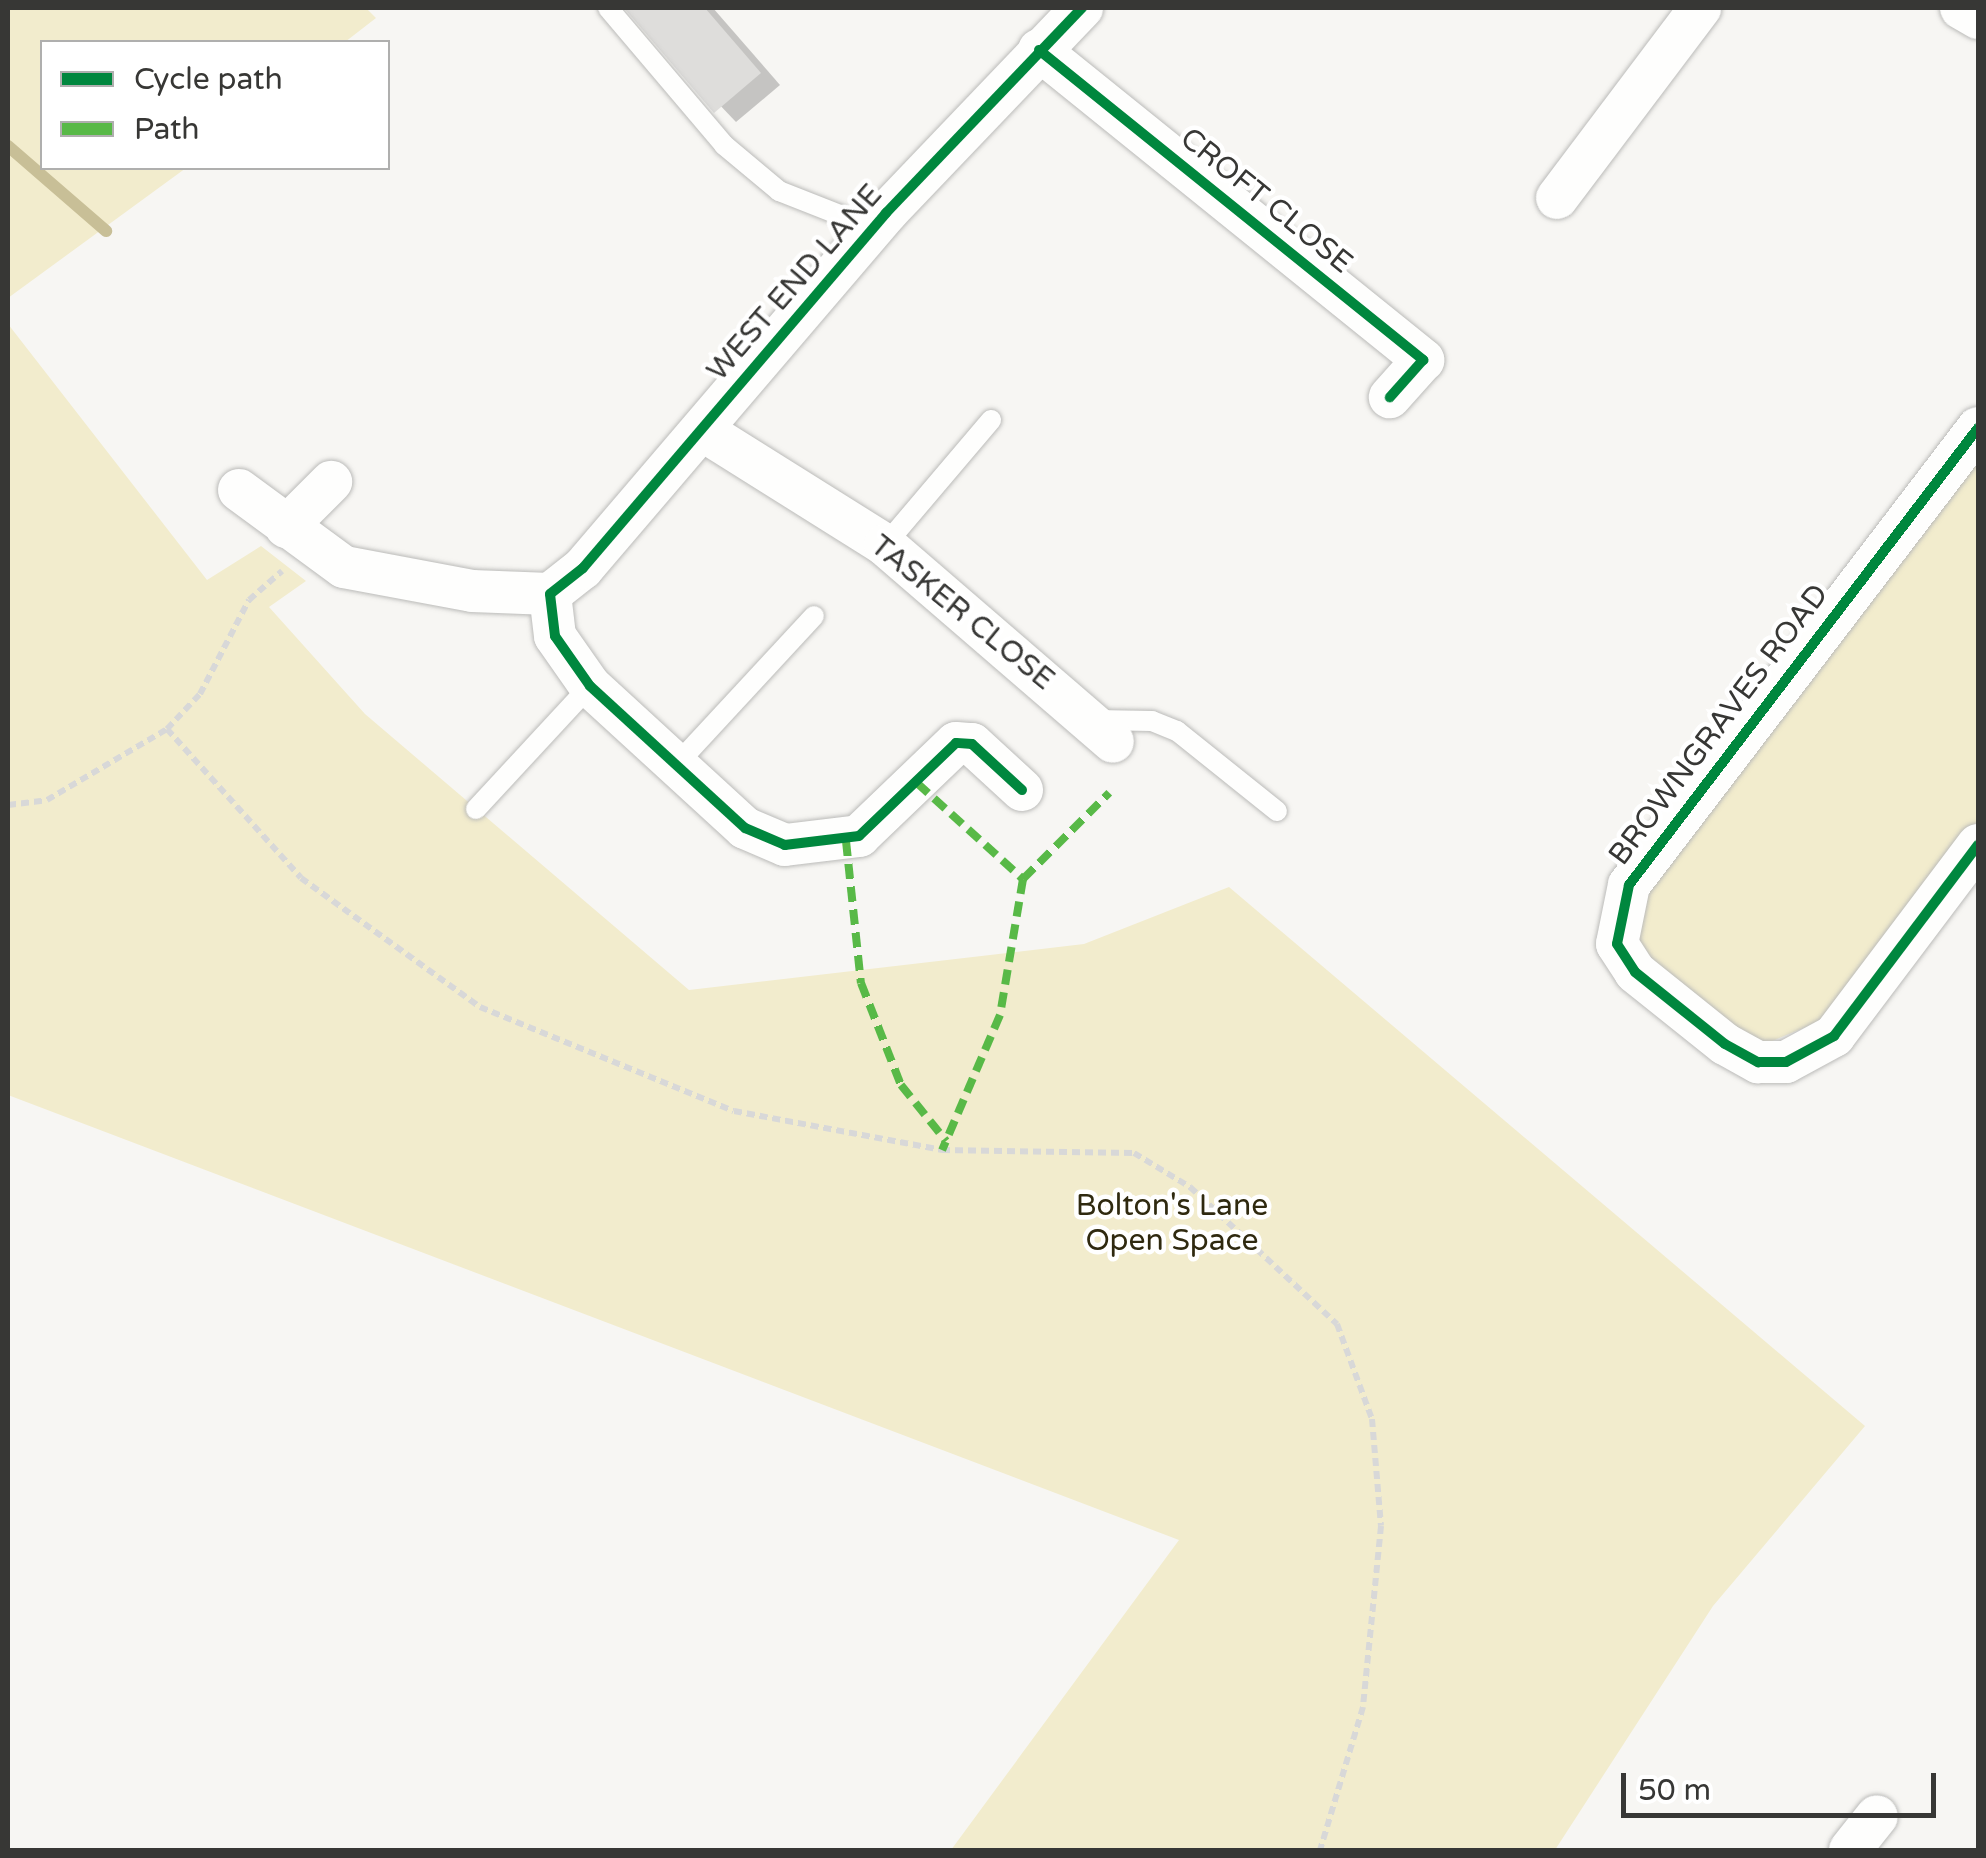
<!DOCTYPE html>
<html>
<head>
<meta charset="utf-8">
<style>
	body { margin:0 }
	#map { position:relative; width:1986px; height:1858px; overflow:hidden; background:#f7f6f3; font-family:"Varela Round",sans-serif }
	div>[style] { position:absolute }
	.green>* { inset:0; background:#f2eccd }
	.shadow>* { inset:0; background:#0003 }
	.stream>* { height:12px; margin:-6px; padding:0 6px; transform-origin:6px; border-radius:6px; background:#c8bf97 }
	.building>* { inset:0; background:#dedddb }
	.path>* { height:6px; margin-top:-3px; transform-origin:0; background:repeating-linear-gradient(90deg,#d8d8d8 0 8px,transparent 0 13px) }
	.roads { filter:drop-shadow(0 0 2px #bbbbb9) drop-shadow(0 0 2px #bbbbb9) }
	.service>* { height:20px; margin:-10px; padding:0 10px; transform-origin:10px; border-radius:10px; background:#fefefd }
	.minor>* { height:42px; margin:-21px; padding:0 21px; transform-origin:21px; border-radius:21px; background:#fefefd }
	.quiet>* { height:8px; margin-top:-4px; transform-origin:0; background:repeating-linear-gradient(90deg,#58b947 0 15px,transparent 0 23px) }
	.cycleway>* { height:10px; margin:-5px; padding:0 5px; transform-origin:5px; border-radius:5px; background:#00873e }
	span { translate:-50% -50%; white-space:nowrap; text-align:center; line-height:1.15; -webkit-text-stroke:9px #fff; paint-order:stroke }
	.street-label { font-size:30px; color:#373735 }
	.park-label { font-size:30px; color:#2f290f }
	.frame { position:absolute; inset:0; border:10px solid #373735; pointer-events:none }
	.legend { position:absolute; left:40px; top:40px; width:350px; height:130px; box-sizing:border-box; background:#fff; border:2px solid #afafae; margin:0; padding:12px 18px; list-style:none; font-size:30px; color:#373735 }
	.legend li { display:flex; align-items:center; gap:20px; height:50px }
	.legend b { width:50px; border:2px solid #afafae }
	.scale { position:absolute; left:1621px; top:1773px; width:315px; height:45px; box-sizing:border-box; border:5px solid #373735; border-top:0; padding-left:12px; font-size:30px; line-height:35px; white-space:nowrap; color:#373735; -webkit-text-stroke:8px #fff; paint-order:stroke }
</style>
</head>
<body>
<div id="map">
	<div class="green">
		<i style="clip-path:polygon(8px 8px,366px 8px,376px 18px,345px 42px,42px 42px,42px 168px,186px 168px,8px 298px)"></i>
		<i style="clip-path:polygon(8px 324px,207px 580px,261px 546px,306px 581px,269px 607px,365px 714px,689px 990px,1084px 944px,1229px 887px,1865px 1426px,1713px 1606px,1555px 1850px,951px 1850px,1179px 1540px,8px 1095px)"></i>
		<i style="clip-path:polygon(1978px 460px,1978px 820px,1830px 1017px,1760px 1046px,1641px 954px,1636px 909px)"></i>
	</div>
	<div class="shadow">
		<i style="clip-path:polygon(627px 8px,713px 8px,780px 85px,736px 122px)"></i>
	</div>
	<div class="stream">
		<i style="left:8px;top:146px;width:130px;rotate:40.9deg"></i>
	</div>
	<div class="building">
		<i style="clip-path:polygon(624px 8px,705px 8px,761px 73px,714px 113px)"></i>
	</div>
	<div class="path">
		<i style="left:167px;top:729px;width:200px;rotate:48deg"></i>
		<i style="left:301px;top:878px;width:221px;rotate:35.8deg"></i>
		<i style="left:480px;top:1007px;width:274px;rotate:22.3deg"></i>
		<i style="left:734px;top:1111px;width:212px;rotate:10.6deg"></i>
		<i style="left:942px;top:1150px;width:192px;rotate:0.9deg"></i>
		<i style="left:1134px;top:1153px;width:66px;rotate:31.3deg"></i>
		<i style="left:1190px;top:1187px;width:201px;rotate:43deg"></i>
		<i style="left:1337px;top:1324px;width:101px;rotate:69.8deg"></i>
		<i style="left:1372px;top:1419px;width:107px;rotate:85.2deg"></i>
		<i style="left:1381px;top:1526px;width:182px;rotate:95.7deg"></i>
		<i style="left:1363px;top:1707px;width:149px;rotate:106.7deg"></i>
		<i style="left:8px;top:805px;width:39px;rotate:-7deg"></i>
		<i style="left:47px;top:800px;width:139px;rotate:-30.6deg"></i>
		<i style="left:167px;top:729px;width:48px;rotate:-46.7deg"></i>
		<i style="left:200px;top:694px;width:106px;rotate:-62.5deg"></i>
		<i style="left:249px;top:600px;width:44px;rotate:-41.3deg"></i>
	</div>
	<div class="roads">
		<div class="service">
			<i style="left:608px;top:8px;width:180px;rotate:49.7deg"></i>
			<i style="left:724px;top:145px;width:72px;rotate:39.9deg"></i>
			<i style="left:779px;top:191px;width:101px;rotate:21.5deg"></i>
			<i style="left:885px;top:545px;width:164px;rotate:-49.7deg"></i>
			<i style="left:1095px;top:720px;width:57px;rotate:1deg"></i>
			<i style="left:1152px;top:721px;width:27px;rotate:22deg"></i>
			<i style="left:1177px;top:731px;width:128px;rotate:38.7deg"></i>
			<i style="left:676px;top:765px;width:203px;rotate:-47.2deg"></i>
			<i style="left:476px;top:809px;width:168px;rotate:-47.2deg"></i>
		</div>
		<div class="minor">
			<i style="left:1961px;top:8px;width:20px;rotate:30deg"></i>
			<i style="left:1039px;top:50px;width:494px;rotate:38.9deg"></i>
			<i style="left:1423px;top:360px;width:50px;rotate:131.7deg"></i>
			<i style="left:1557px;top:198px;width:238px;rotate:-53deg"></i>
			<i style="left:1978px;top:428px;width:575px;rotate:127.37deg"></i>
			<i style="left:1629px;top:885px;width:60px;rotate:101.5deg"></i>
			<i style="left:1617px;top:944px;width:33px;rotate:57deg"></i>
			<i style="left:1635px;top:972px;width:115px;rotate:38.7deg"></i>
			<i style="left:1725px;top:1044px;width:38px;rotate:29deg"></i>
			<i style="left:1758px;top:1062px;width:28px"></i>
			<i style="left:1786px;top:1062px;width:55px;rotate:-28.4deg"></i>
			<i style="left:1834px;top:1036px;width:239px;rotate:-53deg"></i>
			<i style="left:702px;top:430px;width:216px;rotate:32.1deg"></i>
			<i style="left:885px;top:545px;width:301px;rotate:40.8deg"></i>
			<i style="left:239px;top:490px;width:130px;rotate:36.3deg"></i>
			<i style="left:344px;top:567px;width:130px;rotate:10.6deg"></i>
			<i style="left:472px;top:591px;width:78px;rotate:2.2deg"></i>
			<i style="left:286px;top:527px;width:64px;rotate:-45deg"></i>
			<i style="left:550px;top:594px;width:42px;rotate:-38.2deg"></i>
			<i style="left:583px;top:568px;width:467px;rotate:-49.5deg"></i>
			<i style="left:886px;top:213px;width:284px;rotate:-46.3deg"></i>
			<i style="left:550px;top:594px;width:42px;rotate:83.2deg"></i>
			<i style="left:555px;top:636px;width:61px;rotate:55deg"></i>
			<i style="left:590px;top:686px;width:210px;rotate:42.5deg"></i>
			<i style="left:745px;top:828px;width:43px;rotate:23deg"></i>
			<i style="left:785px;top:845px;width:75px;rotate:-6.9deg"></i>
			<i style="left:859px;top:836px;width:134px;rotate:-43.8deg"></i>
			<i style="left:956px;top:743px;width:16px;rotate:4deg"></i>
			<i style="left:972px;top:744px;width:68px;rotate:42.6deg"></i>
			<i style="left:1850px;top:1850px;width:43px;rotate:-51.5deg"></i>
		</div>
	</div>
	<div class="quiet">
		<i style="left:917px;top:783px;width:143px;rotate:42.2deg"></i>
		<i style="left:1023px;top:879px;width:138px;rotate:99.6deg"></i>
		<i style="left:1000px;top:1015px;width:147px;rotate:113.2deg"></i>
		<i style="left:846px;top:841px;width:143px;rotate:84deg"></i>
		<i style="left:861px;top:983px;width:110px;rotate:68.6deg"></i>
		<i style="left:901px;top:1085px;width:72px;rotate:51.2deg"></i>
		<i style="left:1023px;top:879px;width:122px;rotate:-45deg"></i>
	</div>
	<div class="cycleway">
		<i style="left:1039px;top:50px;width:494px;rotate:38.9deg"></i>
		<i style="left:1423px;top:360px;width:50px;rotate:131.7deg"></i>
		<i style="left:1978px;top:428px;width:575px;rotate:127.37deg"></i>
		<i style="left:1629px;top:885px;width:60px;rotate:101.5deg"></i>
		<i style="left:1617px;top:944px;width:33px;rotate:57deg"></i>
		<i style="left:1635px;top:972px;width:115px;rotate:38.7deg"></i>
		<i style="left:1725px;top:1044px;width:38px;rotate:29deg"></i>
		<i style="left:1758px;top:1062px;width:28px"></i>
		<i style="left:1786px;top:1062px;width:55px;rotate:-28.4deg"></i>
		<i style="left:1834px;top:1036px;width:239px;rotate:-53deg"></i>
		<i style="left:1022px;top:790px;width:68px;rotate:-137.4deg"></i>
		<i style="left:972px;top:744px;width:16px;rotate:-176deg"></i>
		<i style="left:956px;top:743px;width:134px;rotate:136.2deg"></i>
		<i style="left:859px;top:836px;width:75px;rotate:173.1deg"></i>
		<i style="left:785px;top:845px;width:43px;rotate:-157deg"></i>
		<i style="left:745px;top:828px;width:210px;rotate:-137.5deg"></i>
		<i style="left:590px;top:686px;width:61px;rotate:-125deg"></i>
		<i style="left:555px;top:636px;width:42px;rotate:-96.8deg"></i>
		<i style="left:550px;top:594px;width:42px;rotate:-38.2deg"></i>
		<i style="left:583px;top:568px;width:467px;rotate:-49.5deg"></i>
		<i style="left:886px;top:213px;width:284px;rotate:-46.3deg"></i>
	</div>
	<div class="street-label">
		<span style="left:1266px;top:201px;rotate:39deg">CROFT CLOSE</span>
		<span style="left:795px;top:283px;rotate:-49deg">WEST END LANE</span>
		<span style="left:962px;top:613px;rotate:39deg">TASKER CLOSE</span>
		<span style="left:1719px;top:725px;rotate:-53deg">BROWNGRAVES ROAD</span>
	</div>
	<div class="park-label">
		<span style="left:1172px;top:1223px">Bolton's Lane<br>Open Space</span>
	</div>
	<div class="frame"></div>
	<ul class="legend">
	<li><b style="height:12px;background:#00873e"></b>Cycle path</li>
	<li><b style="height:12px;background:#58b947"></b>Path</li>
	</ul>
	<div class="scale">50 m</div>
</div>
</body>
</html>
